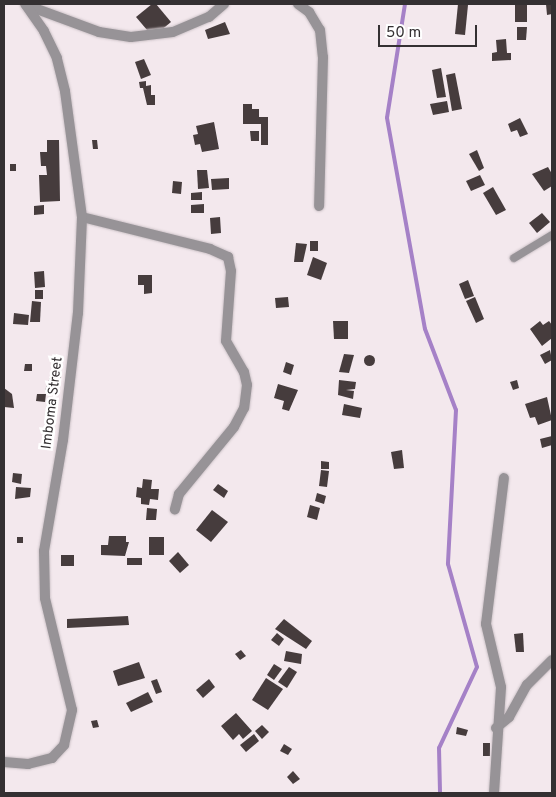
<!DOCTYPE html>
<html>
<head>
<meta charset="utf-8">
<style>
	body { margin:0 }
	#map { position:relative; width:556px; height:797px; overflow:hidden; background:#f3e8ed; font-family:Overpass,sans-serif }
	div>[style] { position:absolute }
	.stream>* { height:4px; margin:-2px; padding:0 2px; transform-origin:2px; border-radius:2px; background:#a581c7 }
	.building>* { inset:0; background:#463c3d }
	.round { border-radius:50% }
	.roads { filter:drop-shadow(0 0 1px #cdc3c8) drop-shadow(0 0 1px #cdc3c8) }
	.service>* { height:8px; margin:-4px; padding:0 4px; transform-origin:4px; border-radius:4px; background:#979397 }
	.minor>* { height:10px; margin:-5px; padding:0 5px; transform-origin:5px; border-radius:5px; background:#979397 }
	span { translate:-50% -50%; white-space:nowrap; text-align:center; line-height:1.15; -webkit-text-stroke:5px #fff; paint-order:stroke }
	.street-label { font-size:14px; color:#343032 }
	.frame { position:absolute; inset:0; border:5px solid #343032; pointer-events:none }
	.scale { position:absolute; left:378px; top:25px; width:99px; height:22px; box-sizing:border-box; border:2px solid #343032; border-top:0; padding-left:6px; font-size:15px; line-height:18px; white-space:nowrap; color:#343032; -webkit-text-stroke:4px #fff; paint-order:stroke }
</style>
</head>
<body>
<div id="map">
	<div class="stream">
		<i style="left:405px;top:4px;width:115px;rotate:99deg"></i>
		<i style="left:387px;top:118px;width:214px;rotate:79.8deg"></i>
		<i style="left:425px;top:329px;width:87px;rotate:69.1deg"></i>
		<i style="left:456px;top:410px;width:154px;rotate:93deg"></i>
		<i style="left:448px;top:564px;width:107px;rotate:74.3deg"></i>
		<i style="left:477px;top:667px;width:89px;rotate:115.1deg"></i>
		<i style="left:439px;top:748px;width:45px;rotate:88.7deg"></i>
	</div>
	<div class="building">
		<i style="clip-path:polygon(152px 4px,156px 4px,171px 22px,153px 37px,136px 17px)"></i>
		<i style="clip-path:polygon(458px 4px,468px 5px,465px 35px,455px 34px)"></i>
		<i style="clip-path:polygon(515px 4px,527px 4px,527px 22px,515px 22px)"></i>
		<i style="clip-path:polygon(546px 4px,552px 4px,552px 14px,547px 15px)"></i>
		<i style="clip-path:polygon(225px 22px,230px 34px,208px 39px,205px 30px)"></i>
		<i style="clip-path:polygon(517px 27px,527px 27px,526px 40px,517px 40px)"></i>
		<i style="clip-path:polygon(506px 39px,507px 53px,511px 53px,511px 60px,492px 61px,492px 53px,497px 52px,496px 40px)"></i>
		<i style="clip-path:polygon(144px 59px,151px 75px,141px 79px,135px 62px)"></i>
		<i style="clip-path:polygon(441px 68px,446px 97px,437px 98px,432px 70px)"></i>
		<i style="clip-path:polygon(455px 73px,462px 109px,452px 111px,446px 75px)"></i>
		<i style="clip-path:polygon(146px 81px,146px 86px,151px 85px,151px 95px,155px 95px,155px 105px,147px 105px,143px 88px,140px 88px,139px 82px)"></i>
		<i style="clip-path:polygon(447px 101px,449px 112px,433px 115px,430px 104px)"></i>
		<i style="clip-path:polygon(243px 104px,252px 104px,252px 109px,259px 109px,259px 117px,268px 117px,268px 145px,261px 145px,261px 124px,243px 124px)"></i>
		<i style="clip-path:polygon(520px 118px,528px 134px,520px 137px,517px 130px,511px 132px,508px 124px)"></i>
		<i style="clip-path:polygon(214px 122px,219px 149px,202px 152px,200px 144px,195px 145px,193px 135px,198px 134px,196px 126px)"></i>
		<i style="clip-path:polygon(250px 131px,259px 131px,259px 141px,251px 141px)"></i>
		<i style="clip-path:polygon(47px 140px,59px 140px,60px 201px,40px 202px,39px 175px,47px 175px,46px 166px,41px 166px,40px 152px,47px 152px)"></i>
		<i style="clip-path:polygon(92px 140px,97px 140px,98px 149px,93px 149px)"></i>
		<i style="clip-path:polygon(477px 150px,484px 168px,479px 171px,469px 154px)"></i>
		<i style="clip-path:polygon(10px 164px,16px 164px,16px 171px,10px 171px)"></i>
		<i style="clip-path:polygon(548px 167px,552px 174px,552px 186px,544px 191px,532px 174px)"></i>
		<i style="clip-path:polygon(197px 170px,207px 170px,209px 188px,198px 189px)"></i>
		<i style="clip-path:polygon(480px 175px,485px 185px,471px 191px,466px 181px)"></i>
		<i style="clip-path:polygon(229px 178px,229px 189px,212px 190px,211px 179px)"></i>
		<i style="clip-path:polygon(173px 181px,182px 182px,181px 194px,172px 193px)"></i>
		<i style="clip-path:polygon(493px 187px,506px 210px,496px 215px,483px 193px)"></i>
		<i style="clip-path:polygon(202px 192px,202px 200px,191px 200px,191px 193px)"></i>
		<i style="clip-path:polygon(204px 204px,204px 213px,191px 213px,191px 205px)"></i>
		<i style="clip-path:polygon(44px 205px,44px 214px,34px 215px,34px 206px)"></i>
		<i style="clip-path:polygon(542px 213px,550px 222px,537px 233px,529px 223px)"></i>
		<i style="clip-path:polygon(220px 217px,221px 233px,211px 234px,210px 218px)"></i>
		<i style="clip-path:polygon(310px 241px,318px 241px,318px 251px,310px 251px)"></i>
		<i style="clip-path:polygon(296px 243px,307px 244px,303px 262px,294px 262px)"></i>
		<i style="clip-path:polygon(313px 257px,327px 263px,321px 280px,307px 275px)"></i>
		<i style="clip-path:polygon(44px 271px,45px 287px,35px 288px,34px 272px)"></i>
		<i style="clip-path:polygon(138px 275px,152px 275px,152px 293px,144px 294px,144px 285px,138px 285px)"></i>
		<i style="clip-path:polygon(468px 280px,474px 296px,465px 299px,459px 284px)"></i>
		<i style="clip-path:polygon(35px 290px,43px 290px,43px 299px,35px 299px)"></i>
		<i style="clip-path:polygon(288px 297px,289px 307px,276px 308px,275px 298px)"></i>
		<i style="clip-path:polygon(475px 297px,484px 319px,476px 323px,466px 301px)"></i>
		<i style="clip-path:polygon(32px 301px,41px 302px,40px 322px,30px 322px)"></i>
		<i style="clip-path:polygon(14px 313px,29px 315px,28px 325px,13px 324px)"></i>
		<i style="clip-path:polygon(333px 321px,348px 321px,348px 339px,334px 339px)"></i>
		<i style="clip-path:polygon(540px 321px,543px 325px,549px 321px,552px 325px,552px 338px,542px 346px,530px 329px)"></i>
		<i style="clip-path:polygon(550px 350px,552px 360px,545px 364px,540px 355px)"></i>
		<i style="clip-path:polygon(344px 354px,354px 355px,349px 373px,339px 372px)"></i>
		<i class="round" style="left:363.5px;top:354.5px;width:11px;height:11px"></i>
		<i style="clip-path:polygon(286px 362px,294px 365px,291px 375px,283px 372px)"></i>
		<i style="clip-path:polygon(25px 364px,32px 364px,32px 371px,24px 371px)"></i>
		<i style="clip-path:polygon(52px 373px,61px 377px,54px 394px,45px 390px)"></i>
		<i style="clip-path:polygon(339px 380px,356px 382px,355px 389px,346px 390px,354px 391px,353px 399px,338px 395px)"></i>
		<i style="clip-path:polygon(517px 380px,519px 388px,513px 390px,510px 382px)"></i>
		<i style="clip-path:polygon(278px 384px,298px 390px,289px 411px,282px 409px,284px 401px,274px 398px)"></i>
		<i style="clip-path:polygon(4px 388px,12px 394px,14px 408px,4px 407px)"></i>
		<i style="clip-path:polygon(37px 394px,46px 394px,45px 402px,36px 401px)"></i>
		<i style="clip-path:polygon(547px 397px,552px 420px,538px 425px,535px 417px,530px 418px,525px 404px)"></i>
		<i style="clip-path:polygon(344px 404px,362px 408px,360px 418px,342px 415px)"></i>
		<i style="clip-path:polygon(552px 436px,552px 445px,542px 448px,540px 439px)"></i>
		<i style="clip-path:polygon(402px 450px,404px 468px,394px 469px,391px 452px)"></i>
		<i style="clip-path:polygon(321px 461px,329px 462px,329px 469px,321px 469px)"></i>
		<i style="clip-path:polygon(321px 470px,329px 471px,327px 487px,319px 486px)"></i>
		<i style="clip-path:polygon(13px 473px,22px 474px,21px 484px,12px 482px)"></i>
		<i style="clip-path:polygon(143px 479px,152px 480px,151px 489px,159px 489px,158px 500px,150px 499px,149px 505px,141px 504px,141px 498px,136px 497px,137px 487px,142px 488px)"></i>
		<i style="clip-path:polygon(218px 484px,228px 491px,224px 498px,213px 490px)"></i>
		<i style="clip-path:polygon(16px 487px,31px 488px,30px 497px,15px 499px)"></i>
		<i style="clip-path:polygon(317px 493px,326px 496px,324px 504px,315px 501px)"></i>
		<i style="clip-path:polygon(310px 505px,320px 508px,317px 520px,307px 517px)"></i>
		<i style="clip-path:polygon(147px 508px,157px 509px,156px 520px,146px 520px)"></i>
		<i style="clip-path:polygon(212px 510px,228px 522px,211px 542px,196px 530px)"></i>
		<i style="clip-path:polygon(109px 536px,126px 536px,126px 542px,129px 542px,125px 556px,101px 555px,101px 545px,108px 545px)"></i>
		<i style="clip-path:polygon(17px 537px,23px 537px,23px 543px,17px 543px)"></i>
		<i style="clip-path:polygon(149px 537px,164px 537px,164px 555px,149px 555px)"></i>
		<i style="clip-path:polygon(178px 552px,189px 565px,180px 573px,169px 561px)"></i>
		<i style="clip-path:polygon(61px 555px,74px 555px,74px 566px,61px 566px)"></i>
		<i style="clip-path:polygon(127px 558px,142px 558px,142px 565px,127px 565px)"></i>
		<i style="clip-path:polygon(128px 616px,129px 625px,67px 628px,67px 619px)"></i>
		<i style="clip-path:polygon(284px 619px,312px 641px,306px 649px,275px 629px)"></i>
		<i style="clip-path:polygon(277px 633px,284px 639px,279px 646px,271px 640px)"></i>
		<i style="clip-path:polygon(523px 633px,524px 652px,516px 652px,514px 634px)"></i>
		<i style="clip-path:polygon(241px 650px,246px 656px,240px 660px,235px 654px)"></i>
		<i style="clip-path:polygon(286px 651px,302px 654px,301px 664px,284px 661px)"></i>
		<i style="clip-path:polygon(139px 662px,145px 678px,118px 686px,113px 671px)"></i>
		<i style="clip-path:polygon(274px 664px,282px 669px,274px 680px,267px 675px)"></i>
		<i style="clip-path:polygon(289px 667px,297px 672px,287px 688px,278px 682px)"></i>
		<i style="clip-path:polygon(266px 678px,283px 689px,268px 710px,252px 700px)"></i>
		<i style="clip-path:polygon(157px 679px,162px 692px,156px 694px,151px 681px)"></i>
		<i style="clip-path:polygon(209px 679px,215px 687px,203px 698px,196px 690px)"></i>
		<i style="clip-path:polygon(148px 692px,153px 702px,131px 712px,126px 703px)"></i>
		<i style="clip-path:polygon(236px 713px,252px 731px,243px 739px,239px 734px,233px 740px,221px 726px)"></i>
		<i style="clip-path:polygon(97px 720px,99px 727px,93px 728px,91px 721px)"></i>
		<i style="clip-path:polygon(262px 725px,269px 732px,262px 739px,255px 731px)"></i>
		<i style="clip-path:polygon(457px 727px,468px 730px,466px 736px,456px 734px)"></i>
		<i style="clip-path:polygon(254px 734px,259px 741px,246px 752px,240px 745px)"></i>
		<i style="clip-path:polygon(483px 743px,490px 743px,490px 756px,483px 756px)"></i>
		<i style="clip-path:polygon(284px 744px,292px 749px,288px 755px,280px 751px)"></i>
		<i style="clip-path:polygon(293px 771px,300px 779px,293px 784px,287px 777px)"></i>
	</div>
	<div class="roads">
		<div class="service">
			<i style="left:514px;top:258px;width:44px;rotate:-31.2deg"></i>
		</div>
		<div class="minor">
			<i style="left:298px;top:4px;width:14px;rotate:36deg"></i>
			<i style="left:309px;top:12px;width:21px;rotate:59deg"></i>
			<i style="left:320px;top:30px;width:27px;rotate:84deg"></i>
			<i style="left:323px;top:57px;width:149px;rotate:91.5deg"></i>
			<i style="left:26px;top:5px;width:78px;rotate:20.3deg"></i>
			<i style="left:99px;top:32px;width:32px;rotate:9deg"></i>
			<i style="left:131px;top:37px;width:42px;rotate:-6.8deg"></i>
			<i style="left:173px;top:32px;width:39px;rotate:-23deg"></i>
			<i style="left:209px;top:17px;width:20px;rotate:-41deg"></i>
			<i style="left:82px;top:217px;width:132px;rotate:14deg"></i>
			<i style="left:210px;top:249px;width:20px;rotate:24deg"></i>
			<i style="left:228px;top:257px;width:14px;rotate:78deg"></i>
			<i style="left:231px;top:271px;width:70px;rotate:94.1deg"></i>
			<i style="left:226px;top:341px;width:36px;rotate:60deg"></i>
			<i style="left:244px;top:372px;width:13px;rotate:77deg"></i>
			<i style="left:247px;top:385px;width:23px;rotate:97deg"></i>
			<i style="left:244px;top:408px;width:21px;rotate:118deg"></i>
			<i style="left:234px;top:427px;width:87px;rotate:129.4deg"></i>
			<i style="left:179px;top:494px;width:16px;rotate:105deg"></i>
			<i style="left:496px;top:728px;width:17px;rotate:-40deg"></i>
			<i style="left:509px;top:717px;width:37px;rotate:-61deg"></i>
			<i style="left:527px;top:685px;width:35px;rotate:-45deg"></i>
			<i style="left:4px;top:762px;width:24px;rotate:5deg"></i>
			<i style="left:28px;top:764px;width:25px;rotate:-14deg"></i>
			<i style="left:52px;top:758px;width:18px;rotate:-47deg"></i>
			<i style="left:64px;top:745px;width:36px;rotate:-77deg"></i>
			<i style="left:72px;top:710px;width:115px;rotate:-103.6deg"></i>
			<i style="left:45px;top:598px;width:47px;rotate:-91.2deg"></i>
			<i style="left:44px;top:551px;width:113px;rotate:-80.3deg"></i>
			<i style="left:63px;top:440px;width:128px;rotate:-83.3deg"></i>
			<i style="left:78px;top:313px;width:96px;rotate:-87.6deg"></i>
			<i style="left:82px;top:217px;width:127px;rotate:-97.7deg"></i>
			<i style="left:65px;top:91px;width:34px;rotate:-104deg"></i>
			<i style="left:57px;top:58px;width:30px;rotate:-116deg"></i>
			<i style="left:44px;top:31px;width:33px;rotate:-125deg"></i>
			<i style="left:494px;top:793px;width:106px;rotate:-86.2deg"></i>
			<i style="left:501px;top:687px;width:65px;rotate:-103.4deg"></i>
			<i style="left:486px;top:624px;width:147px;rotate:-83deg"></i>
		</div>
	</div>
	<div class="street-label">
		<span style="left:53px;top:403px;rotate:-83deg">Imboma Street</span>
	</div>
	<div class="frame"></div>
	<div class="scale">50 m</div>
</div>
</body>
</html>
